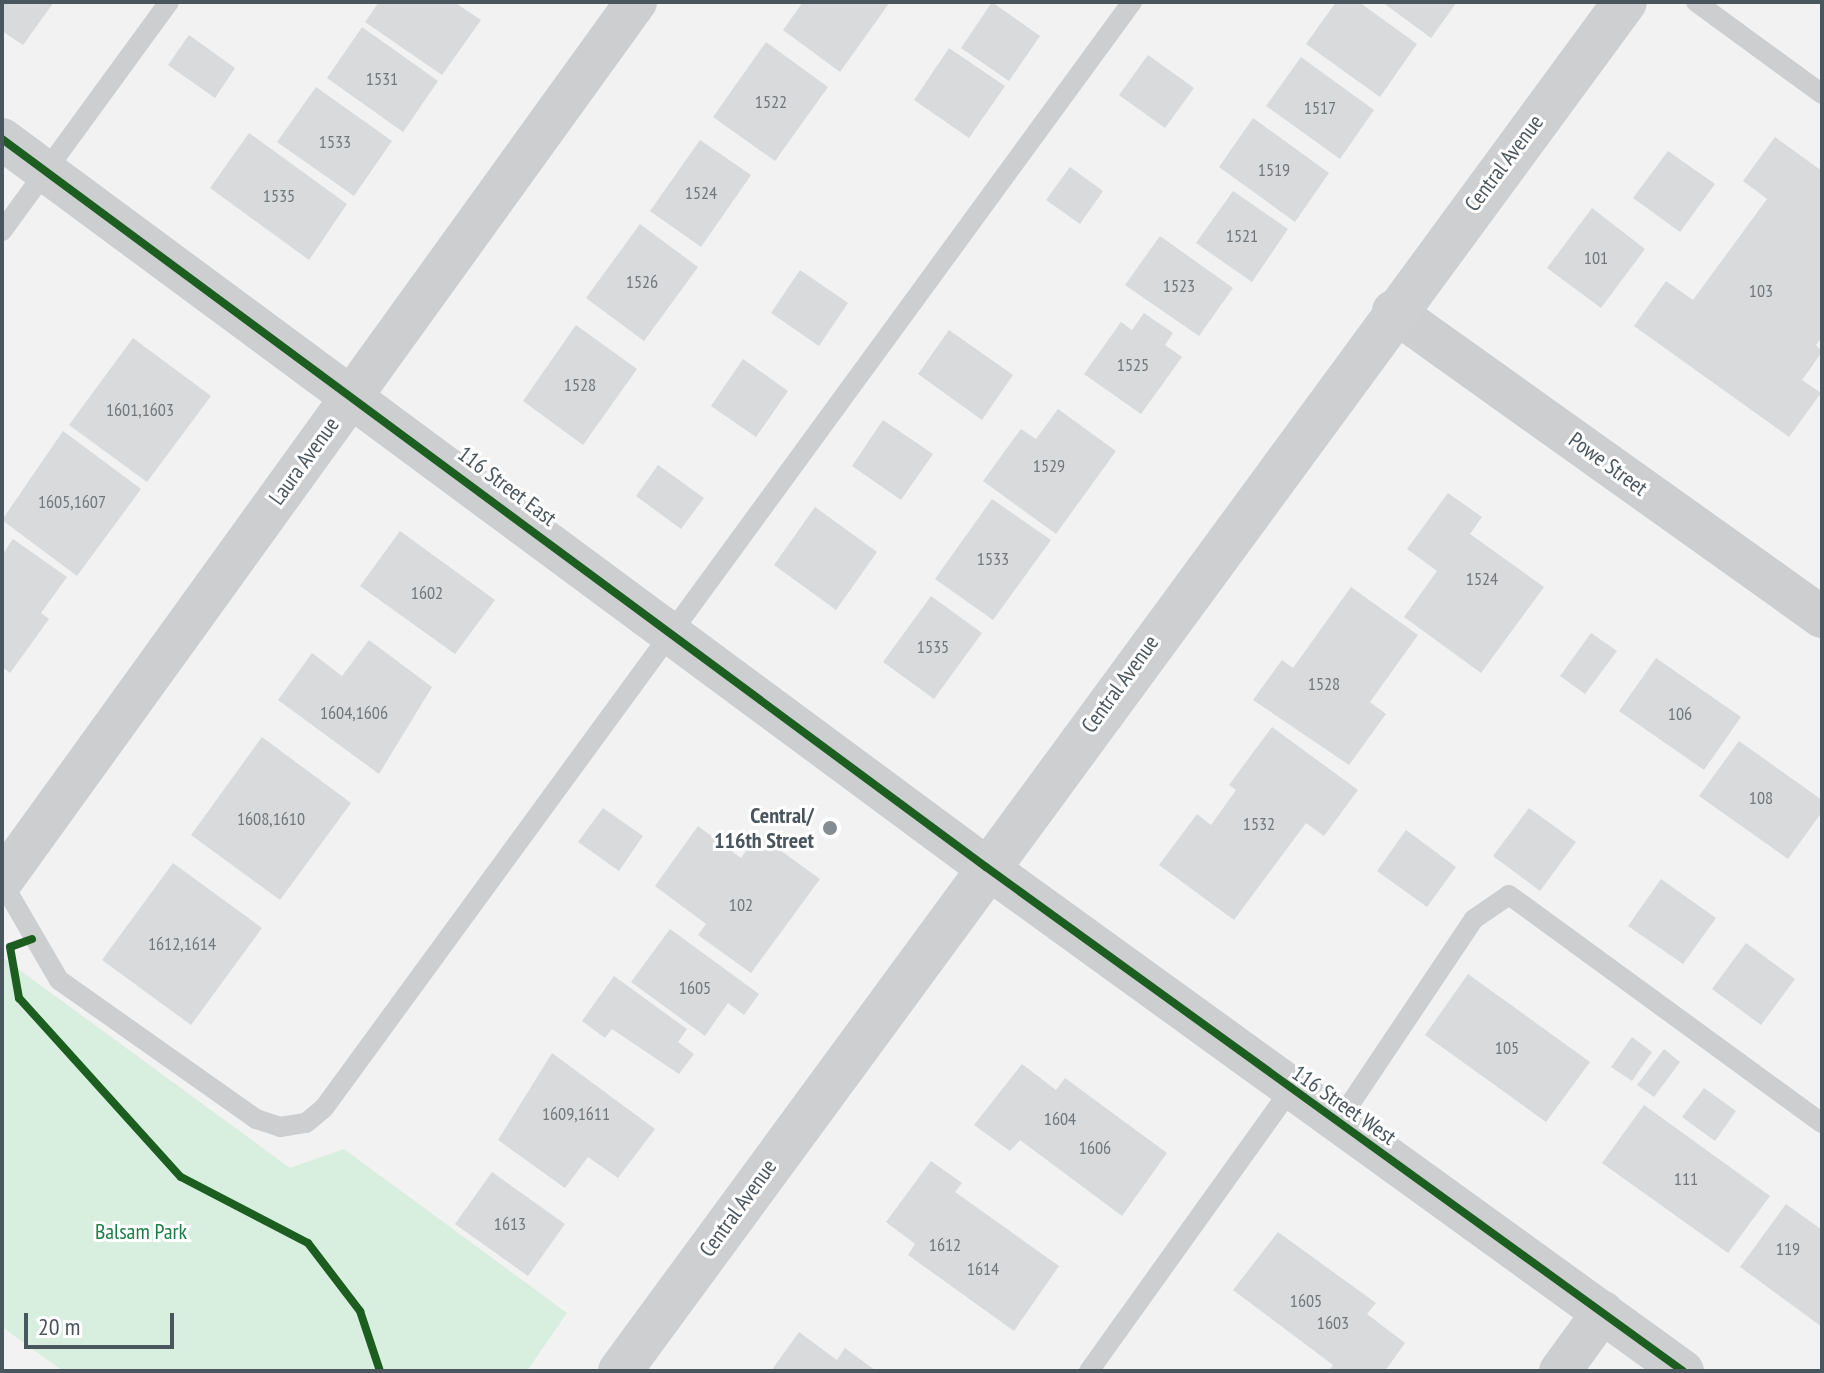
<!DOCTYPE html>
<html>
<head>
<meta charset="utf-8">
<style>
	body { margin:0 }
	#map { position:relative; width:1824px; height:1373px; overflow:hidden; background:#f2f2f2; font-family:"PT Sans Narrow",sans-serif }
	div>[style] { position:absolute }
	.green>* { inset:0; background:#d8efdf }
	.building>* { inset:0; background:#d8dadb }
	.lane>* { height:20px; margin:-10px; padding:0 10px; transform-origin:10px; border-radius:10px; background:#ccced0 }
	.street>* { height:42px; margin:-21px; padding:0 21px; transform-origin:21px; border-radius:21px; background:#ccced0 }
	.secondary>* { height:44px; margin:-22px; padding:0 22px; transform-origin:22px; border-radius:22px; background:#cdcfd1 }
	.cycleway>* { height:8px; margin:-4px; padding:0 4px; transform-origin:4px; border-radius:4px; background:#1b5e20 }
	.dots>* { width:22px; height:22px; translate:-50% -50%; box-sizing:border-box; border:4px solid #fff; border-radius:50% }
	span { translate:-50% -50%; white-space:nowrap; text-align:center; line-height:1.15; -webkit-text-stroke:6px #fff; paint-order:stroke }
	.number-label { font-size:18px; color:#6f787e }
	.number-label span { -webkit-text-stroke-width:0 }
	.street-label { font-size:22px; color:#4a565e }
	.poi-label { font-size:22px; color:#4a565e; font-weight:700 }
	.right { translate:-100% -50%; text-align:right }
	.park-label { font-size:22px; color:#1e7c46 }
	.frame { position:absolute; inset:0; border:4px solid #4a565e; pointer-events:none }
	.scale { position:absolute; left:24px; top:1313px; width:150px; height:36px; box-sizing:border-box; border:4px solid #4a565e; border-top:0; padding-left:10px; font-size:24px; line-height:28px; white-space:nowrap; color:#4a565e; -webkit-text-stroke:6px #fff; paint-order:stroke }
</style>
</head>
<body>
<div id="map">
	<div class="green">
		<i style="clip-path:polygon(2px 957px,290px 1168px,344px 1149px,567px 1313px,527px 1371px,63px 1371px,2px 1327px)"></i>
	</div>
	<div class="building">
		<i style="clip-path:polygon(2px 2px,54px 2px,23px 45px,2px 31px)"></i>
		<i style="clip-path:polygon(379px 2px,454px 2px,481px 20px,442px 75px,365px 22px)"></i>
		<i style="clip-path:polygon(803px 2px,890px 2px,840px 72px,783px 30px)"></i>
		<i style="clip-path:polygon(992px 2px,1040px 36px,1009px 81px,961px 48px)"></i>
		<i style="clip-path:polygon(1336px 2px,1359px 2px,1417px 44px,1380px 97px,1306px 44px)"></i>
		<i style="clip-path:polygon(1382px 2px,1457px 2px,1431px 38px)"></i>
		<i style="clip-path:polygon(362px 27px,438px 81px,403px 132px,327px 78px)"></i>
		<i style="clip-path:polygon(189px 35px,235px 68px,215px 98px,168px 65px)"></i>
		<i style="clip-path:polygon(766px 42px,828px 87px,775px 161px,713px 117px)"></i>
		<i style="clip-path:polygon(949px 48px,1005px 86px,969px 138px,914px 100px)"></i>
		<i style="clip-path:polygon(1148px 55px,1194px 88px,1165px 128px,1119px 95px)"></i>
		<i style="clip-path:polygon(1301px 57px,1374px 110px,1340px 159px,1266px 106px)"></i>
		<i style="clip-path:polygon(316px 87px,392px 141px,354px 196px,277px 142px)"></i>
		<i style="clip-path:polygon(1253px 118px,1329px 173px,1295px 222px,1219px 167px)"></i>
		<i style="clip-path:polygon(249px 133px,347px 204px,309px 260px,210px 188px)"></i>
		<i style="clip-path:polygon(1775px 137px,1822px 171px,1822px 337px,1816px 345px,1822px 352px,1802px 380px,1821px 393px,1789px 437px,1634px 326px,1666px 281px,1693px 300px,1767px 199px,1743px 181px)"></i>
		<i style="clip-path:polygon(700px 140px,751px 175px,701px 247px,650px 211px)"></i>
		<i style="clip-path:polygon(1668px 151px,1715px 184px,1680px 232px,1633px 198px)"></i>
		<i style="clip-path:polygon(1070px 167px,1103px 191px,1080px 224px,1046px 200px)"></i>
		<i style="clip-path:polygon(1233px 191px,1288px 229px,1252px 282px,1196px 243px)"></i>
		<i style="clip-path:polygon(1592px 208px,1645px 249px,1601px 308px,1547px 268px)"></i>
		<i style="clip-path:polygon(640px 224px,698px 267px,644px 341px,586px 298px)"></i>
		<i style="clip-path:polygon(1160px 236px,1233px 288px,1199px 336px,1125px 285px)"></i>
		<i style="clip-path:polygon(800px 270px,848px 303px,819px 346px,771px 313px)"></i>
		<i style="clip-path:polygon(1144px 313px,1173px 333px,1165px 345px,1182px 357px,1141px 414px,1084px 374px,1121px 322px,1132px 330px)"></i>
		<i style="clip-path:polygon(576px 325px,637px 369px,583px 445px,523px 401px)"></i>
		<i style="clip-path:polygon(949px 330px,1013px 375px,982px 420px,918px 374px)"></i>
		<i style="clip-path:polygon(133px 338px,211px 396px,147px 482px,69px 425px)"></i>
		<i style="clip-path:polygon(743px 359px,788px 391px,756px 437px,711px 406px)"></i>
		<i style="clip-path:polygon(1058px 409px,1116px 451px,1056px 534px,983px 481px,1021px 429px,1036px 439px)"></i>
		<i style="clip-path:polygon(883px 420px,933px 454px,901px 500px,852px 466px)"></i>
		<i style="clip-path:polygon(63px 431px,141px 489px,77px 576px,2px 520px)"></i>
		<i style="clip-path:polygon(658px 465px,704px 498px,681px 529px,636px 496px)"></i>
		<i style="clip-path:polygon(1448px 493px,1482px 517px,1470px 534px,1544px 587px,1481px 673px,1404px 617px,1437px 571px,1407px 549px)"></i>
		<i style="clip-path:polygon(992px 499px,1051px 540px,993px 620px,935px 579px)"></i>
		<i style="clip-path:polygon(815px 507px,877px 552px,836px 610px,774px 565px)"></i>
		<i style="clip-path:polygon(400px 531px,495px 600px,455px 654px,360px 586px)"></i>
		<i style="clip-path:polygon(13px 539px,67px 577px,41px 613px,49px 619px,10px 673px,2px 667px,2px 555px)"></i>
		<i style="clip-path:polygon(1351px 587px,1418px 635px,1370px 702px,1386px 714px,1349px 765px,1253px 700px,1282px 660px,1293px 668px)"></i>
		<i style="clip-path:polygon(931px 596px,982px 633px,934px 699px,883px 662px)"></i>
		<i style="clip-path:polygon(1591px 633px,1617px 651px,1585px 694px,1560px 676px)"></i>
		<i style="clip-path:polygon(369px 640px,432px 687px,379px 774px,278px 700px,312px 653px,342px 676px)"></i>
		<i style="clip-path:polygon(1656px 658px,1741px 717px,1704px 770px,1619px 711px)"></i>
		<i style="clip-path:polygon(1272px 727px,1358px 790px,1324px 836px,1306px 823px,1234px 920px,1159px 865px,1197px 814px,1211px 825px,1236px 790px,1229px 785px)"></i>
		<i style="clip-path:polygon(262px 737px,351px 803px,280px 900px,191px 835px)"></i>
		<i style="clip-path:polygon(1739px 741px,1822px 800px,1822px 812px,1788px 859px,1699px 796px)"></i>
		<i style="clip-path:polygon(603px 808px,643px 836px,619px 871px,578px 842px)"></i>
		<i style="clip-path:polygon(1529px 808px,1576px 842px,1540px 891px,1493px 856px)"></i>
		<i style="clip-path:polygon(698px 826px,741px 858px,758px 834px,820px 879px,751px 973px,698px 935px,706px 924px,655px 886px)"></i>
		<i style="clip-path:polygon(1406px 830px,1456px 867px,1427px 907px,1377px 871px)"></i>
		<i style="clip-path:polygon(173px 863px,262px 928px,191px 1025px,102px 960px)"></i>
		<i style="clip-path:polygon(1661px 879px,1716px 918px,1683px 964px,1628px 926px)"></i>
		<i style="clip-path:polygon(670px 929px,759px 994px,744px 1015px,728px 1003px,705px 1036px,631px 982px)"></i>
		<i style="clip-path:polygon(1746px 943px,1795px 979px,1761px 1025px,1712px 989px)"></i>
		<i style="clip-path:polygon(1468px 974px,1590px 1062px,1546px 1122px,1425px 1035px)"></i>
		<i style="clip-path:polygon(614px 976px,687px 1029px,678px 1042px,694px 1054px,679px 1074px,612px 1029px,605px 1038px,582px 1021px)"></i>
		<i style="clip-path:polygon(1632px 1037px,1652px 1052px,1632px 1081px,1611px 1067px)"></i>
		<i style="clip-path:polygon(1664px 1049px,1680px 1062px,1654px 1097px,1637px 1085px)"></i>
		<i style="clip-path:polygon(552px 1053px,655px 1129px,618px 1178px,588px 1157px,565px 1188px,498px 1140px)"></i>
		<i style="clip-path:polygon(1022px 1064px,1056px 1090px,1065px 1078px,1167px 1153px,1122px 1216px,1020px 1140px,1010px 1151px,974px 1125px)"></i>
		<i style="clip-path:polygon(1704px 1088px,1736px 1111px,1715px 1141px,1682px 1117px)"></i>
		<i style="clip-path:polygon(1644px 1105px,1770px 1196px,1728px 1253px,1602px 1163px)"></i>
		<i style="clip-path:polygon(931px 1161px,962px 1183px,955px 1192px,1059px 1266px,1014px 1331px,908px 1255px,915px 1244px,886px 1222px)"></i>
		<i style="clip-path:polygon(492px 1172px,565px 1224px,528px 1276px,455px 1224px)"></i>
		<i style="clip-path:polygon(1786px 1204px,1822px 1230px,1822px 1327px,1740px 1267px)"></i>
		<i style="clip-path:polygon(1278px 1232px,1376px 1303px,1367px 1314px,1405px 1343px,1385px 1371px,1329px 1371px,1333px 1365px,1233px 1290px)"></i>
		<i style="clip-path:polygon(799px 1332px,837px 1360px,845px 1348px,876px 1371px,771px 1371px)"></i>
	</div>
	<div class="lane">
		<i style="left:1696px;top:2px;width:156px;rotate:36.1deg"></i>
		<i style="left:2px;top:231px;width:283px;rotate:-53.9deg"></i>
		<i style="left:2px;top:882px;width:113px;rotate:59.8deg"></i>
		<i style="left:59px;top:980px;width:241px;rotate:35.2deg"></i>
		<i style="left:256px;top:1119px;width:25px;rotate:18deg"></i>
		<i style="left:280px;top:1127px;width:26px;rotate:-9deg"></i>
		<i style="left:306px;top:1123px;width:23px;rotate:-40deg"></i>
		<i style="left:324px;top:1108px;width:1370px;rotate:-53.85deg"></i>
		<i style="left:1338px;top:1122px;width:244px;rotate:-56.2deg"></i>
		<i style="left:1474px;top:919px;width:42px;rotate:-34.4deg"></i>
		<i style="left:1509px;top:895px;width:387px;rotate:36.1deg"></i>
		<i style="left:1089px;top:1371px;width:345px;rotate:-54.4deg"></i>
	</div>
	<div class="street">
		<i style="left:2px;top:139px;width:1224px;rotate:36.5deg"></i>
		<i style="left:986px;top:867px;width:860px;rotate:35.87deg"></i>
		<i style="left:1393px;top:311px;width:527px;rotate:35.5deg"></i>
		<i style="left:2px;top:881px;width:1084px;rotate:-54.2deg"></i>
		<i style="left:1560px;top:1371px;width:73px;rotate:-53.9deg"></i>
	</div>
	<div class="secondary">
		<i style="left:620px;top:1371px;width:1698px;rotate:-53.72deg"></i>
	</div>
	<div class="cycleway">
		<i style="left:2px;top:139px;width:1224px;rotate:36.5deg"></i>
		<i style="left:986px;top:867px;width:860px;rotate:35.87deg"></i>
		<i style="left:32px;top:939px;width:23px;rotate:160deg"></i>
		<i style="left:10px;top:947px;width:52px;rotate:80deg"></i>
		<i style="left:19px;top:998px;width:241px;rotate:47.9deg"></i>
		<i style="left:181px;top:1177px;width:143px;rotate:27.5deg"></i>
		<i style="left:308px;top:1243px;width:86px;rotate:52.6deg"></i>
		<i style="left:360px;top:1311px;width:63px;rotate:71.6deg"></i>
	</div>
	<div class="dots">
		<i style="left:830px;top:828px;background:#858d92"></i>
	</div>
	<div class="number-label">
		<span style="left:382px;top:79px">1531</span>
		<span style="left:771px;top:102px">1522</span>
		<span style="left:1320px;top:108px">1517</span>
		<span style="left:335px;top:142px">1533</span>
		<span style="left:1274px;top:170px">1519</span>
		<span style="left:701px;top:193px">1524</span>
		<span style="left:279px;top:196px">1535</span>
		<span style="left:1242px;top:236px">1521</span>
		<span style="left:1596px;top:258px">101</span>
		<span style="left:642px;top:282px">1526</span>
		<span style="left:1179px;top:286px">1523</span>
		<span style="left:1761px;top:291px">103</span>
		<span style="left:1133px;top:365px">1525</span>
		<span style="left:580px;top:385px">1528</span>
		<span style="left:140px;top:410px">1601,1603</span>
		<span style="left:1049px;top:466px">1529</span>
		<span style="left:72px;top:502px">1605,1607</span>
		<span style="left:993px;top:559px">1533</span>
		<span style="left:1482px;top:579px">1524</span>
		<span style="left:427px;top:593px">1602</span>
		<span style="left:933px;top:647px">1535</span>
		<span style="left:1324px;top:684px">1528</span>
		<span style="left:354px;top:713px">1604,1606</span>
		<span style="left:1680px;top:714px">106</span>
		<span style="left:1761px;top:798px">108</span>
		<span style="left:271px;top:819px">1608,1610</span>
		<span style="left:1259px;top:824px">1532</span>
		<span style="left:741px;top:905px">102</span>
		<span style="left:182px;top:944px">1612,1614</span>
		<span style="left:695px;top:988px">1605</span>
		<span style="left:1507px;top:1048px">105</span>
		<span style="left:576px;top:1114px">1609,1611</span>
		<span style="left:1060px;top:1119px">1604</span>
		<span style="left:1095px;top:1148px">1606</span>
		<span style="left:1686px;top:1179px">111</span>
		<span style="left:510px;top:1224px">1613</span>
		<span style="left:945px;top:1245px">1612</span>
		<span style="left:1788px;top:1249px">119</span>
		<span style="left:983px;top:1269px">1614</span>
		<span style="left:1306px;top:1301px">1605</span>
		<span style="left:1333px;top:1323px">1603</span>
	</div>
	<div class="street-label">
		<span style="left:1504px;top:163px;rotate:-53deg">Central Avenue</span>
		<span style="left:304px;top:461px;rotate:-54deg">Laura Avenue</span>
		<span style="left:1608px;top:464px;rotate:36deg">Powe Street</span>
		<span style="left:507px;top:486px;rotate:37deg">116 Street East</span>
		<span style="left:1120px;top:684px;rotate:-54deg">Central Avenue</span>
		<span style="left:1344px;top:1105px;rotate:35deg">116 Street West</span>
		<span style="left:738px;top:1208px;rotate:-54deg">Central Avenue</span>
	</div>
	<div class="poi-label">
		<span class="right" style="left:814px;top:828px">Central/<br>116th Street</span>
	</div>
	<div class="park-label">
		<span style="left:141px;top:1232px">Balsam Park</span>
	</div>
	<div class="frame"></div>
	<div class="scale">20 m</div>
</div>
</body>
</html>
